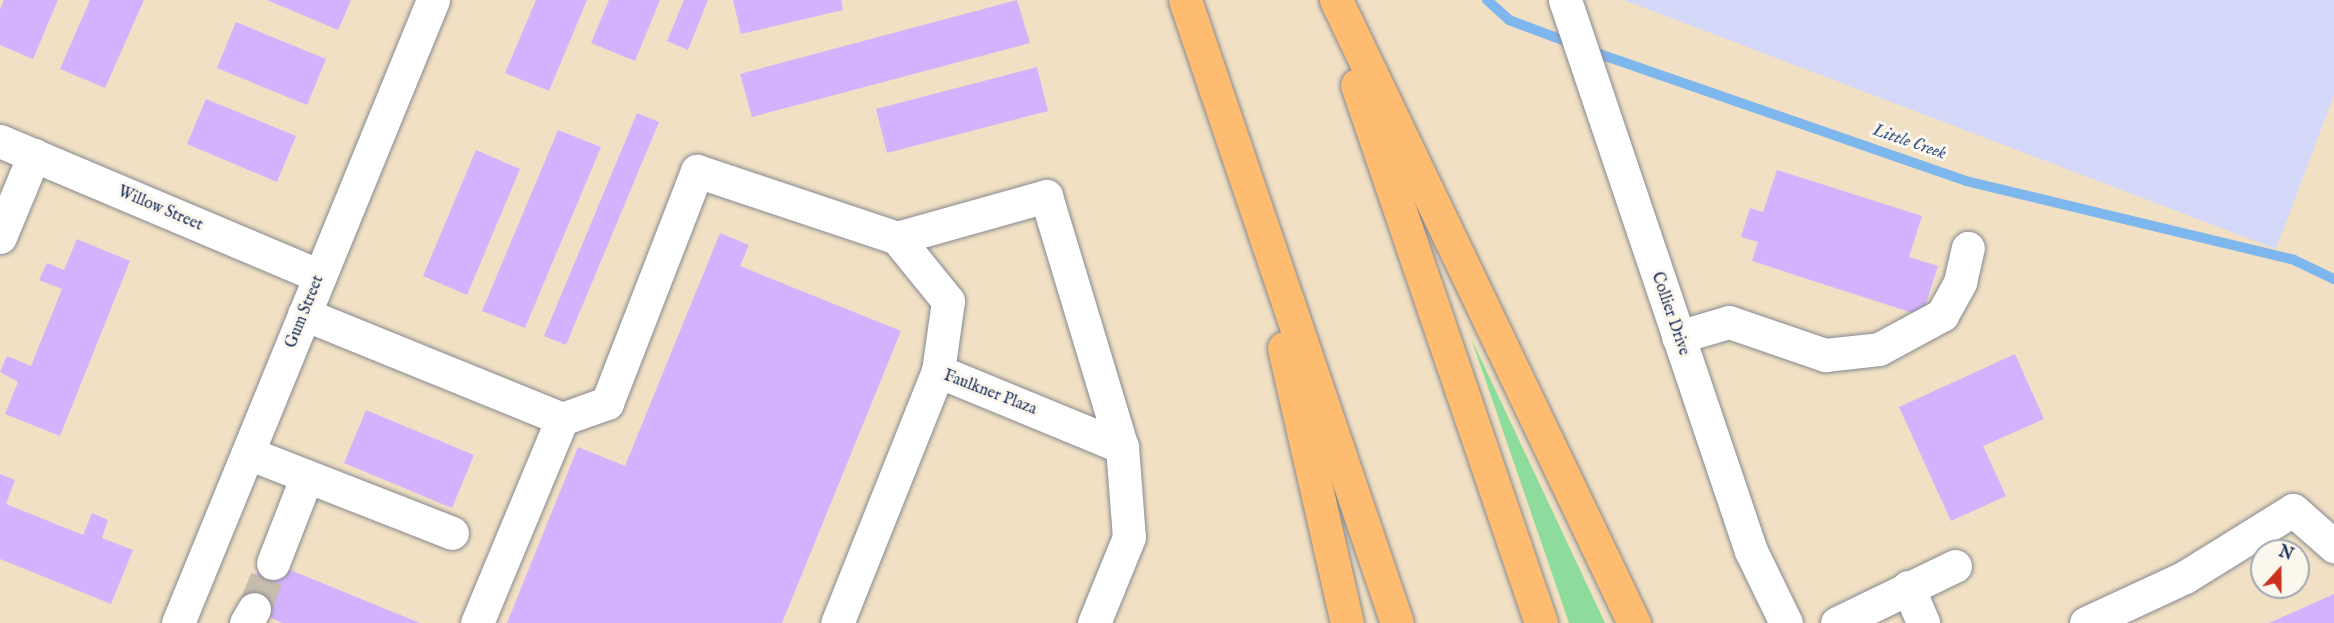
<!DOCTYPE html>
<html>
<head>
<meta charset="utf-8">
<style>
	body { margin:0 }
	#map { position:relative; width:2334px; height:623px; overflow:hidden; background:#f1e0c3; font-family:"IM FELL English",serif }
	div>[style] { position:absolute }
	.built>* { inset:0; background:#d4d8f9 }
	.green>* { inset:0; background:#8ddc9b }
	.stream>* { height:10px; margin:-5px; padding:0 5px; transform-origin:5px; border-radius:5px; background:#7eb6ee }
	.building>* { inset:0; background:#d4b2fd }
	.minor-tunnel>* { height:33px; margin-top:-16.5px; transform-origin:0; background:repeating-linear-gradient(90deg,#c6bdaf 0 33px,transparent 0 49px) }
	.roads { filter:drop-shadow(0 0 2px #868890) drop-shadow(0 0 2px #868890) }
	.minor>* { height:33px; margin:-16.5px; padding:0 16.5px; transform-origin:16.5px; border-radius:16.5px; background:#fff }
	.highway>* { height:33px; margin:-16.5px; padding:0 16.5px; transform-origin:16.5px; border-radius:16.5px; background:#febc70 }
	span { translate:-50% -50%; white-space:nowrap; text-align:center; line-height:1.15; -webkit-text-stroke:6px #fbf7ec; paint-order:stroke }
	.street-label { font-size:16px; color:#1b2f5e }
	.water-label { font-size:18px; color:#395889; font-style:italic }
	.north { position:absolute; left:2250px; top:539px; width:60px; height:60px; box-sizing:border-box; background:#fbf7ec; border:2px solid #a1a7b3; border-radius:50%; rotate:21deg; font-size:16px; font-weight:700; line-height:24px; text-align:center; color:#1b2f5e }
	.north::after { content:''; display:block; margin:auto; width:21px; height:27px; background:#c8321e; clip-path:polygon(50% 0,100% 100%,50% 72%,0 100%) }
</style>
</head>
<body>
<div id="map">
	<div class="built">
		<i style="clip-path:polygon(1624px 0,2334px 0,2334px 95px,2276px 249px)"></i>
	</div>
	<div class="green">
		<i style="clip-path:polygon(1471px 338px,1605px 623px,1569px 623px)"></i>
	</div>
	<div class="stream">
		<i style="left:1487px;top:0;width:30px;rotate:42deg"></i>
		<i style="left:1509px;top:20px;width:68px;rotate:20.6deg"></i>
		<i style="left:1588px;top:50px;width:400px;rotate:19.1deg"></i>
		<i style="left:1966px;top:181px;width:337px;rotate:13.5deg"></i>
		<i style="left:2294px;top:260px;width:44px;rotate:25.4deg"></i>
	</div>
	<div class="building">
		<i style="clip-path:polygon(4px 0,58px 0,33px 59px,0 45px,0 9px)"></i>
		<i style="clip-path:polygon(90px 0,144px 0,105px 88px,60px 69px)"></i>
		<i style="clip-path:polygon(267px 0,351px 0,338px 30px)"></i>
		<i style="clip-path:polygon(536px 0,587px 0,549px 91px,505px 73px)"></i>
		<i style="clip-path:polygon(609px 0,660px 0,635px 61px,591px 43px)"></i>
		<i style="clip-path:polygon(684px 0,708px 0,688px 50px,667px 41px)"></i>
		<i style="clip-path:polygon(733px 0,841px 0,843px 10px,741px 34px)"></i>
		<i style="clip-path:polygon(1017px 0,1030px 43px,752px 117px,740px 74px)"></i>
		<i style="clip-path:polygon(236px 22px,326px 59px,307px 105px,217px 68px)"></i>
		<i style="clip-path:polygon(1037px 67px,1048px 111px,887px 153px,876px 109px)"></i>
		<i style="clip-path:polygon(206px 99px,296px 136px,277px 182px,187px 144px)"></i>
		<i style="clip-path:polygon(637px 113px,659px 122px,566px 345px,544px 336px)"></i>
		<i style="clip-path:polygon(558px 130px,601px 147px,525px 328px,482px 311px)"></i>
		<i style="clip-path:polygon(476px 150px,520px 169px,467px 295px,423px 276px)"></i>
		<i style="clip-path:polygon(1777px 170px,1922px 216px,1909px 257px,1938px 266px,1922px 316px,1752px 261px,1758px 242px,1741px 237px,1750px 208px,1763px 212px)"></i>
		<i style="clip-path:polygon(720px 233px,749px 245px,740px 266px,901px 331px,782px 623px,507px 623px,578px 447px,625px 466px)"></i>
		<i style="clip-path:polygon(77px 239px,130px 261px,60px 436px,5px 414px,18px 382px,0 372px,7px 356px,31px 366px,62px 289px,39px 280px,47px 263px,64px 270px)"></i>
		<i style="clip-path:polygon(2015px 354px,2044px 419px,1983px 446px,2006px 496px,1951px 521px,1899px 407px)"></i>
		<i style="clip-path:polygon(366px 410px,474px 455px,452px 508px,344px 463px)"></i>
		<i style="clip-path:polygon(0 474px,15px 480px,6px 504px,83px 535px,92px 513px,108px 520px,102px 538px,133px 550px,111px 604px,0 559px)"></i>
		<i style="clip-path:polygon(263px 559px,273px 563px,420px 623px,282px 623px,245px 605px)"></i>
		<i style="clip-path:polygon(2334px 594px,2334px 623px,2269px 623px)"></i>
	</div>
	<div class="minor-tunnel">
		<i style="left:254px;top:609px;width:50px;rotate:-67.6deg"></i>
	</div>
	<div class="roads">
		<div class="minor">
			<i style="left:1565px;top:0;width:582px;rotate:71.35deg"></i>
			<i style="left:1751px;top:551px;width:80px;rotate:64.1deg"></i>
			<i style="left:0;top:141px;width:347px;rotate:22.9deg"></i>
			<i style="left:0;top:237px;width:89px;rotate:-67.5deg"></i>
			<i style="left:897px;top:238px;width:155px;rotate:-15.7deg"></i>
			<i style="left:1046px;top:196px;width:262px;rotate:73.2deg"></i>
			<i style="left:304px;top:314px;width:279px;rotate:22.1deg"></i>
			<i style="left:562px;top:419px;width:48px;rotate:-19.6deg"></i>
			<i style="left:607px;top:403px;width:249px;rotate:-68.8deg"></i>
			<i style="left:697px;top:171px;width:211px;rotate:18.5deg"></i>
			<i style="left:897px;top:238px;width:81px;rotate:51deg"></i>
			<i style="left:948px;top:301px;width:71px;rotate:98.1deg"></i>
			<i style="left:938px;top:371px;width:271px;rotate:111.8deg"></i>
			<i style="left:1678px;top:337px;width:53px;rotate:-16.4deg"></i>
			<i style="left:1729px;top:322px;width:102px;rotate:19deg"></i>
			<i style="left:1825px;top:355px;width:54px;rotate:-6.3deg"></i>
			<i style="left:1879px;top:349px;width:72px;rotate:-28.4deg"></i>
			<i style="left:1942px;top:315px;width:38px;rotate:-61deg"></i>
			<i style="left:1960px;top:282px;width:35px;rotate:-77deg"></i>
			<i style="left:938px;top:371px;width:199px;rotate:22.4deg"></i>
			<i style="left:1122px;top:447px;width:90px;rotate:85.6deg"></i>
			<i style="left:1129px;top:537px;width:93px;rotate:112.1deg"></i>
			<i style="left:248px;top:453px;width:219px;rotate:21.4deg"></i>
			<i style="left:273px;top:563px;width:93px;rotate:-68.7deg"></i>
			<i style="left:1908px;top:587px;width:39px;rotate:67deg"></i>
			<i style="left:178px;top:623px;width:673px;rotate:-67.74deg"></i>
			<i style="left:246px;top:623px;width:16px;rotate:-60deg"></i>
			<i style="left:477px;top:623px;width:221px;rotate:-67.4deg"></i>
			<i style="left:1837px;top:623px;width:131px;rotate:-25.8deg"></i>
			<i style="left:2086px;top:623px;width:109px;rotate:-24.9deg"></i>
			<i style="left:2185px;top:577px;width:127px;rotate:-31.8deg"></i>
			<i style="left:2293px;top:510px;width:55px;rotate:41.3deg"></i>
		</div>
		<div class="highway">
			<i style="left:1185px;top:0;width:658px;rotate:71.21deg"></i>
			<i style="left:1336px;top:0;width:691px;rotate:64.44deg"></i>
			<i style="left:1357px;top:85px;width:569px;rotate:71.12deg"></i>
			<i style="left:1284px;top:348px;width:282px;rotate:77.1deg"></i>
		</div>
	</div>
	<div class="street-label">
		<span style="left:160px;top:209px;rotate:23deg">Willow Street</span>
		<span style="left:305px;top:312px;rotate:-68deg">Gum Street</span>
		<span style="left:1670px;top:314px;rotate:71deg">Collier Drive</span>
		<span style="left:990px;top:393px;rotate:21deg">Faulkner Plaza</span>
	</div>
	<div class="water-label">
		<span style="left:1909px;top:143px;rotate:19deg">Little Creek</span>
	</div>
	<div class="north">N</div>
</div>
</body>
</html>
